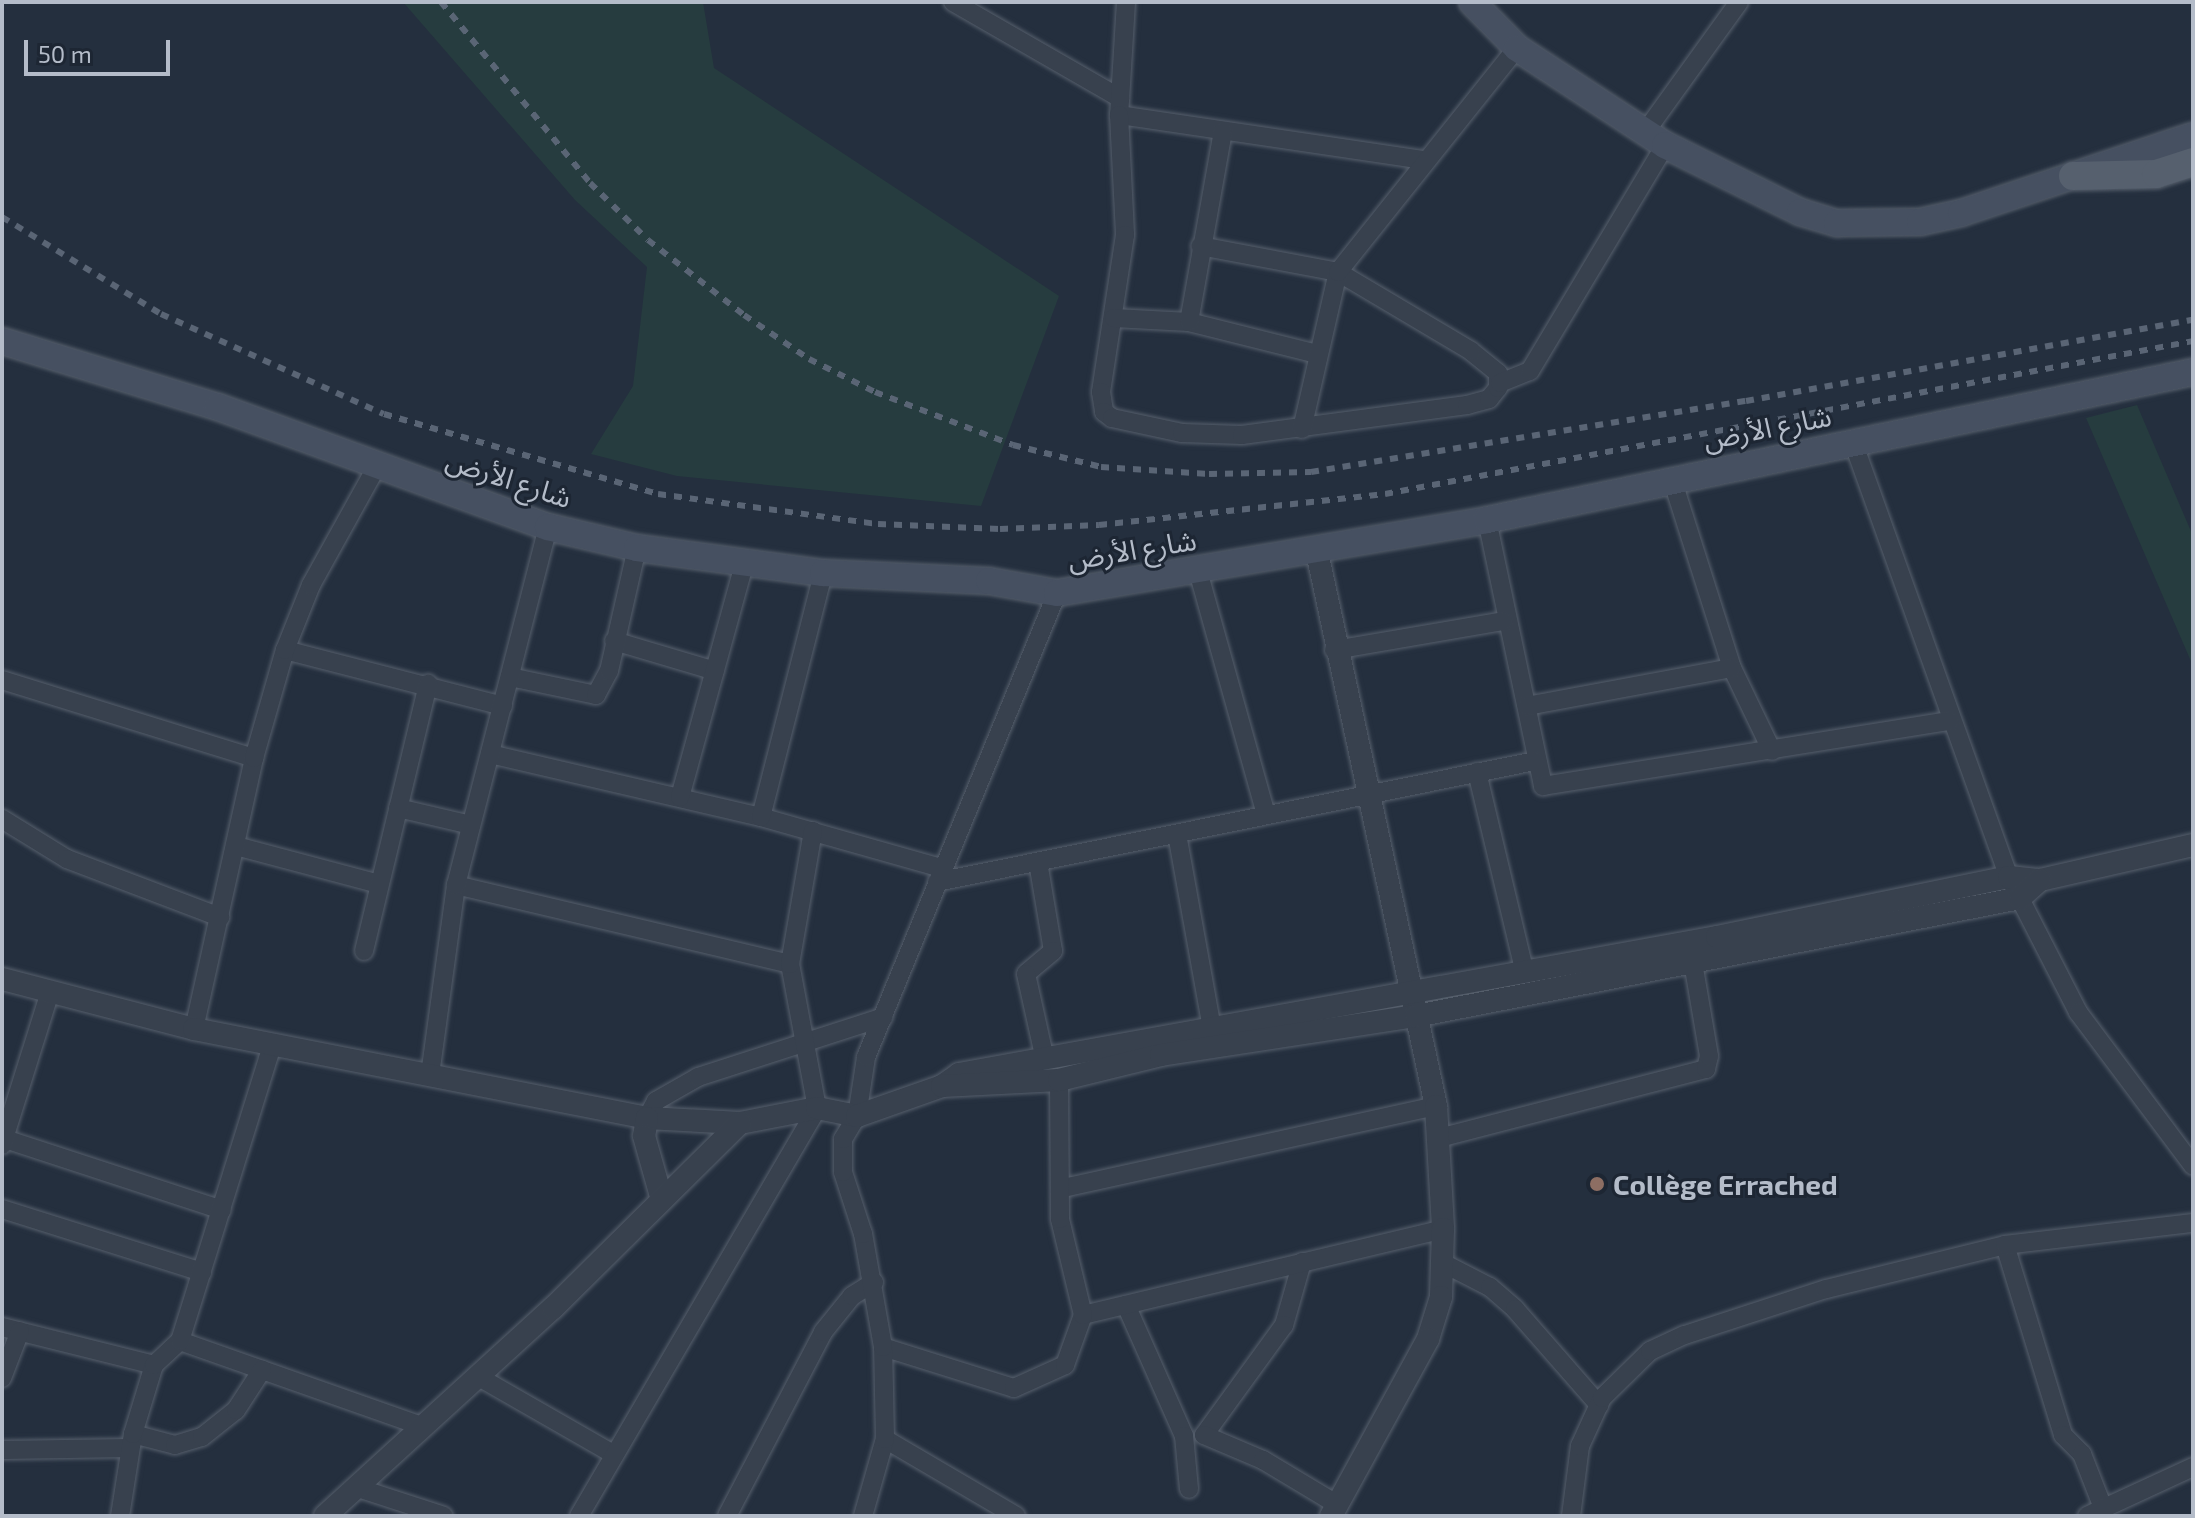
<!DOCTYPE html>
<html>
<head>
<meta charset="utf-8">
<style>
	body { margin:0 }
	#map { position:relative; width:2195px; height:1518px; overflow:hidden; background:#242f3e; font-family:"Exo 2","Noto Sans Arabic",sans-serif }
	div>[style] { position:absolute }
	.green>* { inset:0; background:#263c3f }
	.roads { filter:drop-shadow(0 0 2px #565f6c) drop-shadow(0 0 2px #565f6c) }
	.minor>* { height:18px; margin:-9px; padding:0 9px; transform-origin:9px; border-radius:9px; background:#38414e }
	.tertiary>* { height:22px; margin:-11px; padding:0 11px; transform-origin:11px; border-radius:11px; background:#38414e }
	.secondary>* { height:26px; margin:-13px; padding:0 13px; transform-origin:13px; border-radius:13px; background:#465061 }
	.primary>* { height:28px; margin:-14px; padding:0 14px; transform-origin:14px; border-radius:14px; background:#56606e }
	.rail>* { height:6px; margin-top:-3px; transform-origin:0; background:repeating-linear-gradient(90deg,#5a6575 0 8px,transparent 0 16px) }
	.dots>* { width:22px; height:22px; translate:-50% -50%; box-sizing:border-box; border:4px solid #1d2633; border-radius:50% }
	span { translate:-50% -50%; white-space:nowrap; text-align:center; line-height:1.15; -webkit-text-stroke:6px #1d2633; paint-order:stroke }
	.street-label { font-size:28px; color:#b4bcc9 }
	.poi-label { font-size:28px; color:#b4bcc9; font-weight:700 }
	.left { translate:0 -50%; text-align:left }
	.frame { position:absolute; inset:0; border:4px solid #b4bcc9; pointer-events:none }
	.scale { position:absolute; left:24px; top:40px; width:146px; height:36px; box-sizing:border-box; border:4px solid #b4bcc9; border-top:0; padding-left:10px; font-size:24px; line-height:28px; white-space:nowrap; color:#b4bcc9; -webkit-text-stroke:6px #1d2633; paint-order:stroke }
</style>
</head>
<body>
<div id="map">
	<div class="green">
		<i style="clip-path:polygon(403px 2px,703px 2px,714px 68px,1059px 296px,981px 506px,677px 476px,591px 454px,633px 386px,647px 267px,575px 200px)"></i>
		<i style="clip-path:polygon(2137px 405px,2193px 536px,2193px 666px,2086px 418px)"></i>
	</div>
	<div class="roads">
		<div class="minor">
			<i style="left:953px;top:2px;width:193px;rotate:29.9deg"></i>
			<i style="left:1126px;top:2px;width:113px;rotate:93.5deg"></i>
			<i style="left:1119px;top:115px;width:308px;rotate:8.4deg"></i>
			<i style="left:1119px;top:115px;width:120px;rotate:87.1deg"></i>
			<i style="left:1125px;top:235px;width:159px;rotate:98.7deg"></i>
			<i style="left:1101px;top:392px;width:20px;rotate:81deg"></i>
			<i style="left:1104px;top:412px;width:10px;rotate:37deg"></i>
			<i style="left:1112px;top:418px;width:72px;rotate:12.1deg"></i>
			<i style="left:1182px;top:433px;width:60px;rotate:1.9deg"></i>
			<i style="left:1242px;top:435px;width:227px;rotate:-7.6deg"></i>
			<i style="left:1467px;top:405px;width:23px;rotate:-15deg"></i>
			<i style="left:1489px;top:399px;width:14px;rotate:-51deg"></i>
			<i style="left:1498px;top:388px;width:15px;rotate:-90deg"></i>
			<i style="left:1498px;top:373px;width:35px;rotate:-141deg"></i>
			<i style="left:1471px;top:351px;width:155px;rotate:-149.3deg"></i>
			<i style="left:1338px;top:272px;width:140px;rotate:-169.3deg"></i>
			<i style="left:1646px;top:131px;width:159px;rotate:-54.2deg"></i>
			<i style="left:1114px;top:318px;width:75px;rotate:3.1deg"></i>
			<i style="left:1189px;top:322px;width:132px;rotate:14deg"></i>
			<i style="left:1189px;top:322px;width:194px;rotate:-79.9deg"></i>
			<i style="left:1500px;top:383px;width:32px;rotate:-22deg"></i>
			<i style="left:1530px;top:371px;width:263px;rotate:-59.1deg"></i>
			<i style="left:1302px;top:429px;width:161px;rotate:-77.1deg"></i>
			<i style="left:1338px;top:272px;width:287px;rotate:-51.4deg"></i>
			<i style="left:1853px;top:442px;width:462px;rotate:70.3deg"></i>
			<i style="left:2009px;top:877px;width:152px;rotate:62.9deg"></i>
			<i style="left:2078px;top:1012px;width:192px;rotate:53.2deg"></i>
			<i style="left:1672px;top:479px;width:198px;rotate:72.4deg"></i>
			<i style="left:1732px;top:668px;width:92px;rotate:64.3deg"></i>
			<i style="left:1487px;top:520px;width:272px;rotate:78.1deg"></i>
			<i style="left:1543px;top:786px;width:412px;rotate:-9.1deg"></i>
			<i style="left:1198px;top:571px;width:253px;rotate:74.4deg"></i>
			<i style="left:614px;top:641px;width:105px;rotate:16.5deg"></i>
			<i style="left:285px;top:650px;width:225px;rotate:14.4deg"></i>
			<i style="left:1334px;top:650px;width:172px;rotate:-9.7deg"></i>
			<i style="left:510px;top:677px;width:88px;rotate:11.8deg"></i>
			<i style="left:596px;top:695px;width:27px;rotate:-62deg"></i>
			<i style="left:609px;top:671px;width:126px;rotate:-77.2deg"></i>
			<i style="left:2px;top:680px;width:264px;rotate:17.2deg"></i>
			<i style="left:1527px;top:706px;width:208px;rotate:-10.5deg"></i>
			<i style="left:490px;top:754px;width:278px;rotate:13.1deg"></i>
			<i style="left:761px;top:817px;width:187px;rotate:15.8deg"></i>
			<i style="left:1477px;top:772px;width:203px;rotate:76.6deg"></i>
			<i style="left:680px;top:797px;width:242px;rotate:-74.6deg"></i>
			<i style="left:398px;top:808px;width:75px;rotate:13.1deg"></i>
			<i style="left:761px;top:817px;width:252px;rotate:-75.7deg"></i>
			<i style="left:2px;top:819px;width:76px;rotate:31.6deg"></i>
			<i style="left:67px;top:859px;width:164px;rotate:20.8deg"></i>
			<i style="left:1177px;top:834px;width:197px;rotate:79.8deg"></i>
			<i style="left:236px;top:846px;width:148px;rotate:14.9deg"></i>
			<i style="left:1038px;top:862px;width:90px;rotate:80.4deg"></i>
			<i style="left:1053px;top:951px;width:35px;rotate:140deg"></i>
			<i style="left:1026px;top:974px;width:88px;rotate:77.5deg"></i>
			<i style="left:937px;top:882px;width:610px;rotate:-11.44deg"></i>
			<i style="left:456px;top:885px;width:343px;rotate:13.3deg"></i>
			<i style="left:364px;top:951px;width:275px;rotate:-76.5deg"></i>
			<i style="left:194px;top:1029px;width:278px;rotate:-77.5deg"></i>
			<i style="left:254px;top:758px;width:112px;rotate:-74deg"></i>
			<i style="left:285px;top:650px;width:70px;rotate:-68.2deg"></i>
			<i style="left:311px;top:585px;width:136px;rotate:-61deg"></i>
			<i style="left:430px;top:1075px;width:192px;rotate:-82.2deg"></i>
			<i style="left:456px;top:885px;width:370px;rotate:-75.6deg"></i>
			<i style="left:647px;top:1118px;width:19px;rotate:-62deg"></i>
			<i style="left:656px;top:1101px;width:48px;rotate:-29.7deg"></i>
			<i style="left:698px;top:1077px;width:195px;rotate:-17.9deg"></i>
			<i style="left:1439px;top:1138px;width:276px;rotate:-14.5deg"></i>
			<i style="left:1706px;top:1069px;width:13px;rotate:-77deg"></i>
			<i style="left:1709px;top:1056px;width:95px;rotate:-99.7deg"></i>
			<i style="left:5px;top:1139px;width:228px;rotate:18.1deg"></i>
			<i style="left:2px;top:1145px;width:160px;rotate:-72.6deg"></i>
			<i style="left:1063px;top:1188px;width:382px;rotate:-12.4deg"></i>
			<i style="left:2px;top:1209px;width:210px;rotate:17.5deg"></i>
			<i style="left:2005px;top:1245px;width:199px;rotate:73deg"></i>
			<i style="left:2063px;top:1435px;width:27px;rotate:45deg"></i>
			<i style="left:2082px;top:1454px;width:58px;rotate:68.7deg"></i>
			<i style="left:1302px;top:1262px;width:66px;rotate:105.9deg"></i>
			<i style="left:1284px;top:1325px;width:136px;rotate:126deg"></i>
			<i style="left:1204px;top:1435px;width:64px;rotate:23deg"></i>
			<i style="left:1263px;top:1460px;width:87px;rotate:31deg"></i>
			<i style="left:1443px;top:1263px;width:53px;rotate:27.1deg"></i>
			<i style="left:1490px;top:1287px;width:33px;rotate:41deg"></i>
			<i style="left:1515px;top:1309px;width:128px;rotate:48.8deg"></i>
			<i style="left:1126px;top:1305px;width:143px;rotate:66.1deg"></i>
			<i style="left:1184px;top:1436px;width:53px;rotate:84.6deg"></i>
			<i style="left:1083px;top:1315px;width:370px;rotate:-13.4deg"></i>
			<i style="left:2px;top:1327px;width:157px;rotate:14deg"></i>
			<i style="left:180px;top:1341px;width:256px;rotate:19.4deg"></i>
			<i style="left:883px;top:1347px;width:137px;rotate:17.4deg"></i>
			<i style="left:1014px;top:1388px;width:56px;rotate:-24.3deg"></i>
			<i style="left:1065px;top:1365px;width:53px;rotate:-70.2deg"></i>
			<i style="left:1083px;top:1315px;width:99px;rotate:-103.5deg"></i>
			<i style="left:1060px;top:1219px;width:139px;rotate:-90.4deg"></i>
			<i style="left:477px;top:1376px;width:157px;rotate:29.8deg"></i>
			<i style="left:2px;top:1378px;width:50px;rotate:-69deg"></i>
			<i style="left:133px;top:1434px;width:43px;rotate:14.7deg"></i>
			<i style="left:175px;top:1445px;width:28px;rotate:-17deg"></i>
			<i style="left:202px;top:1437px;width:43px;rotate:-38.5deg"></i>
			<i style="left:236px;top:1410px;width:48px;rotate:-57deg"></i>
			<i style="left:885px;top:1439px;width:152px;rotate:30.4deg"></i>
			<i style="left:2px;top:1450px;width:128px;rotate:-0.9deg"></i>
			<i style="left:358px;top:1488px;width:90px;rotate:18deg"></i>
			<i style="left:120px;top:1516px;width:83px;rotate:-81deg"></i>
			<i style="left:133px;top:1434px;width:72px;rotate:-73.1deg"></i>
			<i style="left:154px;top:1365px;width:35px;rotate:-43deg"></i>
			<i style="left:180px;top:1341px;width:310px;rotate:-72.7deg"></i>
			<i style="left:579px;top:1516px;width:472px;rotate:-59.7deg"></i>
			<i style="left:817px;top:1108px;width:147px;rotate:-100.6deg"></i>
			<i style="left:790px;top:964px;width:135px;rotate:-80.2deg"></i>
			<i style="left:727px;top:1516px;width:208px;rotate:-62.4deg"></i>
			<i style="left:823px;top:1332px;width:46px;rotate:-51.1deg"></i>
			<i style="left:852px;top:1296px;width:26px;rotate:-32deg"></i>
			<i style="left:863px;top:1516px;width:80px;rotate:-74.1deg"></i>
			<i style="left:885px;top:1439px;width:92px;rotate:-91.2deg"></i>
			<i style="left:883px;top:1347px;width:115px;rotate:-100deg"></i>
			<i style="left:863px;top:1234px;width:65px;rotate:-107.9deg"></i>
			<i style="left:843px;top:1172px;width:33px;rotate:-90deg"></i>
			<i style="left:843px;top:1139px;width:27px;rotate:-59deg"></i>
			<i style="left:857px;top:1116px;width:60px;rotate:-81.3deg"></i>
			<i style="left:866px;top:1057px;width:502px;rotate:-67.63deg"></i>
			<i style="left:1571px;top:1516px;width:71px;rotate:-82.7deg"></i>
			<i style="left:1580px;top:1446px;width:53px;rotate:-65.4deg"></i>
			<i style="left:1602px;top:1398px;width:67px;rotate:-44.4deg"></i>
			<i style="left:1650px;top:1351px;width:38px;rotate:-25deg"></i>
			<i style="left:1685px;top:1335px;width:148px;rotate:-18.1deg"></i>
			<i style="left:1826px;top:1289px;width:184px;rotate:-13.8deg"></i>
			<i style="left:2005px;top:1245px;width:189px;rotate:-6.7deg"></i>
			<i style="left:2087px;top:1516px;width:117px;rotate:-24.8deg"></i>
		</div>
		<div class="tertiary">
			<i style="left:1317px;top:552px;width:567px;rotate:77.88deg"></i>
			<i style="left:1436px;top:1106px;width:123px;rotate:86.7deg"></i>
			<i style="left:1443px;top:1229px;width:68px;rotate:91.7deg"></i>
			<i style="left:1441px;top:1297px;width:44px;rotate:107.2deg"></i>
			<i style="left:1428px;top:1339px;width:202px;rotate:118.7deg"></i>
			<i style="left:2px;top:979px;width:198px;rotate:14.6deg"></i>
			<i style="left:194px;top:1029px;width:462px;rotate:11.1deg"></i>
			<i style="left:647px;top:1118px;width:93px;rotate:3.1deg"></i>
			<i style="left:740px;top:1123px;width:78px;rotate:-11deg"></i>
			<i style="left:817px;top:1108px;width:41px;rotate:11.3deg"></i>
			<i style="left:857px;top:1116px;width:90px;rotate:-19.4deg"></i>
			<i style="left:942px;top:1086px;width:21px;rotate:-35deg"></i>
			<i style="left:959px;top:1074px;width:770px;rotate:-10.24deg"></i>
			<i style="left:1717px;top:937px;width:298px;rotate:-11.6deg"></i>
			<i style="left:2009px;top:877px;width:31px;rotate:6deg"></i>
			<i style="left:2040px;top:880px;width:157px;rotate:-12.9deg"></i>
			<i style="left:942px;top:1086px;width:117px;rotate:-2.9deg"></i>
			<i style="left:1059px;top:1080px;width:105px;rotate:-13.8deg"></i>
			<i style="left:1161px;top:1055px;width:258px;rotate:-8.7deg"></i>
			<i style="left:1416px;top:1016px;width:615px;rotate:-11.05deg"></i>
			<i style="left:2020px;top:898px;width:27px;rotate:-42deg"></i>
			<i style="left:647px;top:1118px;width:18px;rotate:99deg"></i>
			<i style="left:644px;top:1136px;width:66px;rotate:74.3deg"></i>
			<i style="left:325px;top:1516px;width:309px;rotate:-42.4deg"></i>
			<i style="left:553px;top:1308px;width:263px;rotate:-44.7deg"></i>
		</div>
		<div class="secondary">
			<i style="left:1472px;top:2px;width:64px;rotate:45.6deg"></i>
			<i style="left:1517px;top:48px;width:177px;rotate:33.2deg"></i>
			<i style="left:1665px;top:145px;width:151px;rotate:26.4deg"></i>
			<i style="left:1800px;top:212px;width:39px;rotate:17deg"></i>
			<i style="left:1837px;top:223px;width:83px;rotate:-0.7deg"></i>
			<i style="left:1920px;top:222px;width:42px;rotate:-12.4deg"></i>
			<i style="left:1961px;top:213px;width:244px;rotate:-18.4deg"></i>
			<i style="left:2px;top:341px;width:226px;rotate:17deg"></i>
			<i style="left:218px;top:407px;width:351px;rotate:20deg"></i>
			<i style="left:548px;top:527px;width:91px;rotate:13.3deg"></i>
			<i style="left:637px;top:548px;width:188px;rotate:7.7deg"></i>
			<i style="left:823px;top:573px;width:166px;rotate:2.8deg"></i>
			<i style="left:989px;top:581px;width:69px;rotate:10deg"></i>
			<i style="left:1057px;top:593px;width:436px;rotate:-9.6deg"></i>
			<i style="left:1487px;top:520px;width:721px;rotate:-11.84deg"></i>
		</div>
		<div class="primary">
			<i style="left:2073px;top:176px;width:83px;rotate:-1.4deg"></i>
			<i style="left:2156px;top:174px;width:39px;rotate:-18deg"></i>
		</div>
	</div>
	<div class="rail">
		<i style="left:441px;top:2px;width:234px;rotate:50.5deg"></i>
		<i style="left:590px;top:183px;width:81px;rotate:44.5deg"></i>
		<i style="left:648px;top:240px;width:122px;rotate:38deg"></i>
		<i style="left:744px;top:315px;width:78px;rotate:34.1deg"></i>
		<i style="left:809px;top:359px;width:74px;rotate:26.6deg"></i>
		<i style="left:875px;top:392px;width:148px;rotate:21deg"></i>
		<i style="left:1013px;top:445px;width:91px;rotate:14deg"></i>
		<i style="left:1101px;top:467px;width:108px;rotate:3.7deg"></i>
		<i style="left:1209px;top:474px;width:102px;rotate:-1.1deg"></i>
		<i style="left:1311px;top:472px;width:441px;rotate:-9.3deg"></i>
		<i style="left:1746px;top:401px;width:454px;rotate:-10.3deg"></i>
		<i style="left:2px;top:217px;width:186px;rotate:31.4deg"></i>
		<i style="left:161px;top:314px;width:244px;rotate:24.2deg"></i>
		<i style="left:384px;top:414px;width:285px;rotate:16.3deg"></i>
		<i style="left:658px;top:494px;width:222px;rotate:7.8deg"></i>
		<i style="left:878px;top:524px;width:122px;rotate:2.3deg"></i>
		<i style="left:1000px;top:529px;width:99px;rotate:-2.3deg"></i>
		<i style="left:1099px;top:525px;width:288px;rotate:-6.2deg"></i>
		<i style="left:1385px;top:494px;width:822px;rotate:-10.72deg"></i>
	</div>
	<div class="dots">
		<i style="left:1597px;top:1184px;background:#8d6e63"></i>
	</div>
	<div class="street-label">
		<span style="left:1767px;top:427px;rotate:-11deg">شارع الأرض</span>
		<span style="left:509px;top:478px;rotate:18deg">شارع الأرض</span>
		<span style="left:1132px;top:549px;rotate:-9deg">شارع الأرض</span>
	</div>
	<div class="poi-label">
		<span class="left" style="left:1613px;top:1184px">Collège Errached</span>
	</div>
	<div class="frame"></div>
	<div class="scale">50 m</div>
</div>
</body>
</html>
